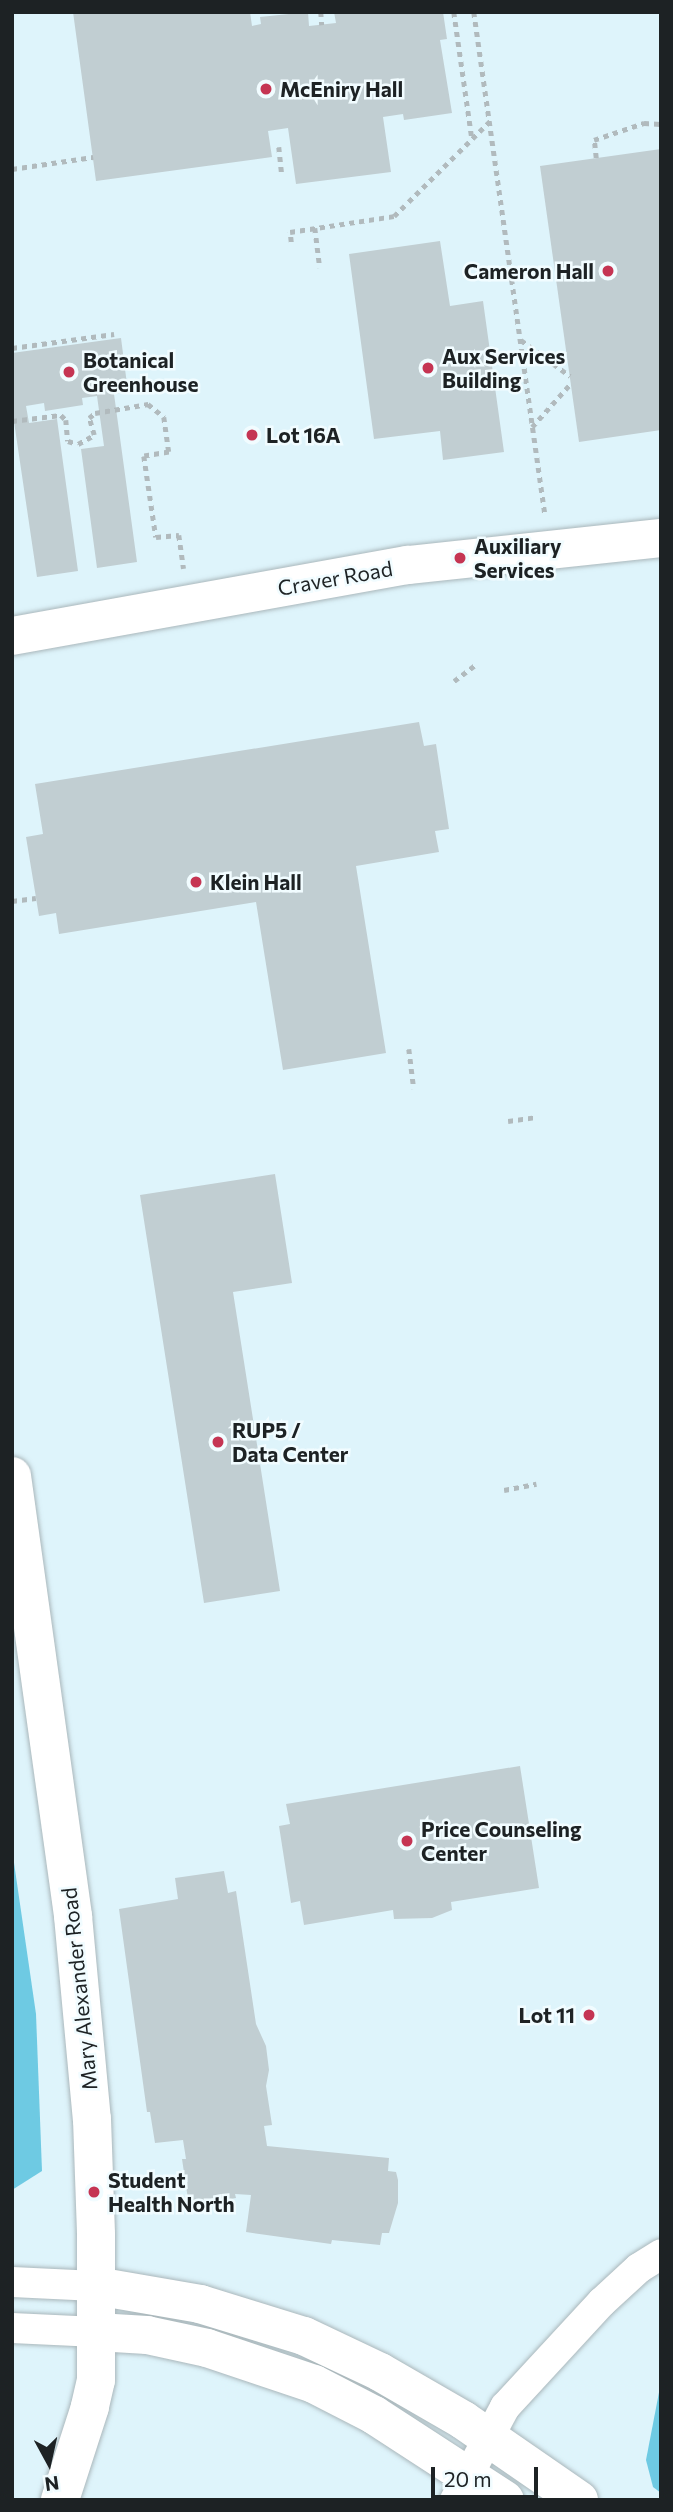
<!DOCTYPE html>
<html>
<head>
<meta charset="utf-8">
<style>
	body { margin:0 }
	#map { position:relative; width:673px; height:2512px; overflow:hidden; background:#f1fcff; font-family:Commissioner,sans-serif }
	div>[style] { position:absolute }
	.built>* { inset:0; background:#def4fb }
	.forest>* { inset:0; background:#6ecae3 }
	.building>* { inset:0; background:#c1ced2 }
	.path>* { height:4.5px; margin-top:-2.25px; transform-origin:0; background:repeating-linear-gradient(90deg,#b1babd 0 5px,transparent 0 10px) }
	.roads { filter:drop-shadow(0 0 2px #aab7bb) drop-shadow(0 0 2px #aab7bb) }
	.street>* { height:30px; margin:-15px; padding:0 15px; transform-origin:15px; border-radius:15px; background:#fff }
	.secondary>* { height:38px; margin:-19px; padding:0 19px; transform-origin:19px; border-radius:19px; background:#fff }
	.dots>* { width:19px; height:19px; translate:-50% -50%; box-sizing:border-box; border:4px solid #f1fcff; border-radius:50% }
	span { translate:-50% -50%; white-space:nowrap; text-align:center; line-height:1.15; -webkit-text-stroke:5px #f1fcff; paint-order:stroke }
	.poi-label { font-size:21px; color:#1d2224; font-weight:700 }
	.left { translate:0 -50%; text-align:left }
	.right { translate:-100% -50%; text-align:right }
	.street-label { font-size:21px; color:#1d2224 }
	.frame { position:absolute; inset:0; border:14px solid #1d2224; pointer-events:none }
	.north { position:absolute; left:14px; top:2428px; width:70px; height:70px; -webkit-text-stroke:5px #f1fcff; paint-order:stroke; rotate:172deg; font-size:19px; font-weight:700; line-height:28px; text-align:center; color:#1d2224 }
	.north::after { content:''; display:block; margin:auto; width:24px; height:32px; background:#1d2224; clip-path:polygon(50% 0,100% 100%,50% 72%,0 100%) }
	.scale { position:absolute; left:431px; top:2467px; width:107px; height:32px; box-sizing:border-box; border:4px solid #1d2224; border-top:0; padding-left:9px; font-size:21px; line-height:24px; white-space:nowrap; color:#1d2224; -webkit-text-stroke:5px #f1fcff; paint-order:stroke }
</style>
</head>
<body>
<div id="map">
	<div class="built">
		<i style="clip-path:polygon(12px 12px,661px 12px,661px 2500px,12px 2500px)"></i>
	</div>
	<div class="forest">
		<i style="clip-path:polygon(12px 1849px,36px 2014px,42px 2171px,12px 2190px)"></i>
		<i style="clip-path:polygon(661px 2382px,661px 2493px,653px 2487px,646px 2460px)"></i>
	</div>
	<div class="building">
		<i style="clip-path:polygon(73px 12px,250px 12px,252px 26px,261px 24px,260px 17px,308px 12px,309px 26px,336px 23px,334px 12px,443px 12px,447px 39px,440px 40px,452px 113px,404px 120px,403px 114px,383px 117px,391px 172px,296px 184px,288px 128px,268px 131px,272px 157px,96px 181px)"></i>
		<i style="clip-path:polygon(661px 149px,661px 430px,579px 442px,540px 166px)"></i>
		<i style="clip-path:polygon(440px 241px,450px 306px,483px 301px,504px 452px,443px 460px,440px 431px,374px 439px,349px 254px)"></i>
		<i style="clip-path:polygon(121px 338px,128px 392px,114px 394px,137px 562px,97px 568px,81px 449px,104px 446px,97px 396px,82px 398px,83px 405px,45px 411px,44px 403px,26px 406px,29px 423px,57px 419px,78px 571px,37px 577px,12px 408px,12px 353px)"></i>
		<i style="clip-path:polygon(419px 722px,424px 746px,436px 744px,449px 829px,435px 831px,439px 852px,356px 866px,386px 1053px,283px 1070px,256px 902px,59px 934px,56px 913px,39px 916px,26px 837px,43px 834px,35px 784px)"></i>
		<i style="clip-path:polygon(275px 1174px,292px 1283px,233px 1292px,280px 1591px,204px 1603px,140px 1195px)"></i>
		<i style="clip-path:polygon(520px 1766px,539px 1888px,451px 1902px,452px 1910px,432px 1918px,394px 1919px,393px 1910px,304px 1925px,300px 1901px,291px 1903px,279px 1826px,290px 1824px,286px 1804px)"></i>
		<i style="clip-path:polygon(224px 1871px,228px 1893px,236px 1891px,256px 2024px,266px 2046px,269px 2070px,266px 2086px,272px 2125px,264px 2126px,267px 2146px,389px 2158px,388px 2171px,396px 2172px,398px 2180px,398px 2203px,389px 2233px,382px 2233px,380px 2245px,332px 2240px,331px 2244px,246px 2232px,251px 2195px,235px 2194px,236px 2198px,189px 2206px,182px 2159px,186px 2159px,183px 2140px,155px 2143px,150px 2112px,147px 2112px,119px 1909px,178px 1899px,175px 1878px)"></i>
	</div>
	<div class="path">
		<i style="left:321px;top:12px;width:13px;rotate:86deg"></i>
		<i style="left:454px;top:12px;width:127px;rotate:81.9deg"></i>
		<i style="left:474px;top:12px;width:507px;rotate:81.95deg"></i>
		<i style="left:279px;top:147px;width:29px;rotate:84deg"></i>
		<i style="left:596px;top:158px;width:18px;rotate:-96deg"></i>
		<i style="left:594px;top:140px;width:53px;rotate:-18.8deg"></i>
		<i style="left:644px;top:123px;width:17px;rotate:3deg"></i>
		<i style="left:12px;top:169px;width:82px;rotate:-8.4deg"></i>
		<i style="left:315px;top:228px;width:40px;rotate:82.9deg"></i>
		<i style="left:291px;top:242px;width:10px;rotate:-96deg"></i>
		<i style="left:290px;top:232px;width:105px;rotate:-8.7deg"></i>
		<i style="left:394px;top:216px;width:135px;rotate:-44.7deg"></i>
		<i style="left:521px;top:340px;width:61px;rotate:36.3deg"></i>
		<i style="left:12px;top:348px;width:103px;rotate:-7.8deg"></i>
		<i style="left:12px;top:421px;width:49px;rotate:-7deg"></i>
		<i style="left:61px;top:415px;width:7px;rotate:45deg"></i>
		<i style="left:66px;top:420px;width:21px;rotate:85deg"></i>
		<i style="left:68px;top:441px;width:10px;rotate:17deg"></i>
		<i style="left:78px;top:444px;width:18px;rotate:-29deg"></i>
		<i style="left:94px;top:435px;width:18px;rotate:-106deg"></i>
		<i style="left:89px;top:418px;width:8px;rotate:-40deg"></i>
		<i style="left:95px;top:413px;width:54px;rotate:-9.6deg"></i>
		<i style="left:148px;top:404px;width:21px;rotate:39deg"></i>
		<i style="left:164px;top:417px;width:35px;rotate:82deg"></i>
		<i style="left:169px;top:452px;width:25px;rotate:171deg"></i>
		<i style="left:144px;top:456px;width:82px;rotate:81.6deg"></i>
		<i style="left:156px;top:537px;width:23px;rotate:-5deg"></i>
		<i style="left:179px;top:535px;width:34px;rotate:82deg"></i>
		<i style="left:532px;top:427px;width:59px;rotate:-48.4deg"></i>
		<i style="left:454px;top:681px;width:26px;rotate:-37deg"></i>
		<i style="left:12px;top:901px;width:24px;rotate:-7deg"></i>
		<i style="left:409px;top:1049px;width:40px;rotate:82.9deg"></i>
		<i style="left:508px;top:1121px;width:28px;rotate:-8deg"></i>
		<i style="left:504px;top:1490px;width:33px;rotate:-11deg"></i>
	</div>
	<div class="roads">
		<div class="street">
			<i style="left:12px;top:2282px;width:84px;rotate:2.7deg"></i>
			<i style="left:12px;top:2328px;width:85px;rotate:2.7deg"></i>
			<i style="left:455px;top:2500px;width:106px;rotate:-61.7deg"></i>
			<i style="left:505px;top:2407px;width:143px;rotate:-47.3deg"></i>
			<i style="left:602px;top:2302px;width:50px;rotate:-42.6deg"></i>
			<i style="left:639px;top:2268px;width:26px;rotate:-32deg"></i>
		</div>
		<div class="secondary">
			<i style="left:12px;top:636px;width:402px;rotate:-10.2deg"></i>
			<i style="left:408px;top:565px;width:254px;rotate:-6.1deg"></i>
			<i style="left:12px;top:1476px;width:444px;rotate:82.1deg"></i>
			<i style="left:73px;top:1916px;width:204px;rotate:84.7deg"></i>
			<i style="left:92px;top:2119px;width:116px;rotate:88deg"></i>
			<i style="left:96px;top:2235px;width:145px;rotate:90deg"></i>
			<i style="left:96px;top:2380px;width:28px;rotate:103deg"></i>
			<i style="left:90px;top:2407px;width:98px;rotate:107.9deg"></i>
			<i style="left:96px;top:2286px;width:106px;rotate:9.8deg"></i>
			<i style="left:200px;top:2304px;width:109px;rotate:17.1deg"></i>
			<i style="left:304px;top:2336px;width:84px;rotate:25.3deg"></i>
			<i style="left:380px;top:2372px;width:96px;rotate:30deg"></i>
			<i style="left:463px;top:2420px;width:141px;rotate:34.6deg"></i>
			<i style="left:97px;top:2332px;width:50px;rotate:3.4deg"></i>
			<i style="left:147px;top:2335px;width:61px;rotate:12.2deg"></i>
			<i style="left:207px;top:2348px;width:113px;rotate:18.6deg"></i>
			<i style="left:314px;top:2384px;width:68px;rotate:27.3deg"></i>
			<i style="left:374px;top:2415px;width:156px;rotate:33deg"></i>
		</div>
	</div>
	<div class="dots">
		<i style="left:266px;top:89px;background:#c53553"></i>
		<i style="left:608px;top:271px;background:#c53553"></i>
		<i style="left:428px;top:368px;background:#c53553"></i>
		<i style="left:69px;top:372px;background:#c53553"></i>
		<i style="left:252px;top:435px;background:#c53553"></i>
		<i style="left:460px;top:558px;background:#c53553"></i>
		<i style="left:196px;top:882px;background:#c53553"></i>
		<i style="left:218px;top:1442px;background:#c53553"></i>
		<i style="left:407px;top:1841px;background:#c53553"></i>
		<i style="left:589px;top:2015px;background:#c53553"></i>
		<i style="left:94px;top:2192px;background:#c53553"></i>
	</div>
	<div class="poi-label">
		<span class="left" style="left:280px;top:89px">McEniry Hall</span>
		<span class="right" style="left:594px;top:271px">Cameron Hall</span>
		<span class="left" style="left:442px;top:368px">Aux Services<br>Building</span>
		<span class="left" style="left:83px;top:372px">Botanical<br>Greenhouse</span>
		<span class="left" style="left:266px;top:435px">Lot 16A</span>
		<span class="left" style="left:474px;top:558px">Auxiliary<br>Services</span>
		<span class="left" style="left:210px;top:882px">Klein Hall</span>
		<span class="left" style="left:232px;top:1442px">RUP5 /<br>Data Center</span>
		<span class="left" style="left:421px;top:1841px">Price Counseling<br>Center</span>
		<span class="right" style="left:575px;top:2015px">Lot 11</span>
		<span class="left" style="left:108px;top:2192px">Student<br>Health North</span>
	</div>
	<div class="street-label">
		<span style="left:335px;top:578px;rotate:-10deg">Craver Road</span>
		<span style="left:79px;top:1989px;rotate:-96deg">Mary Alexander Road</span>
	</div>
	<div class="frame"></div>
	<div class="north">N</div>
	<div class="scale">20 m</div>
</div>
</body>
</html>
